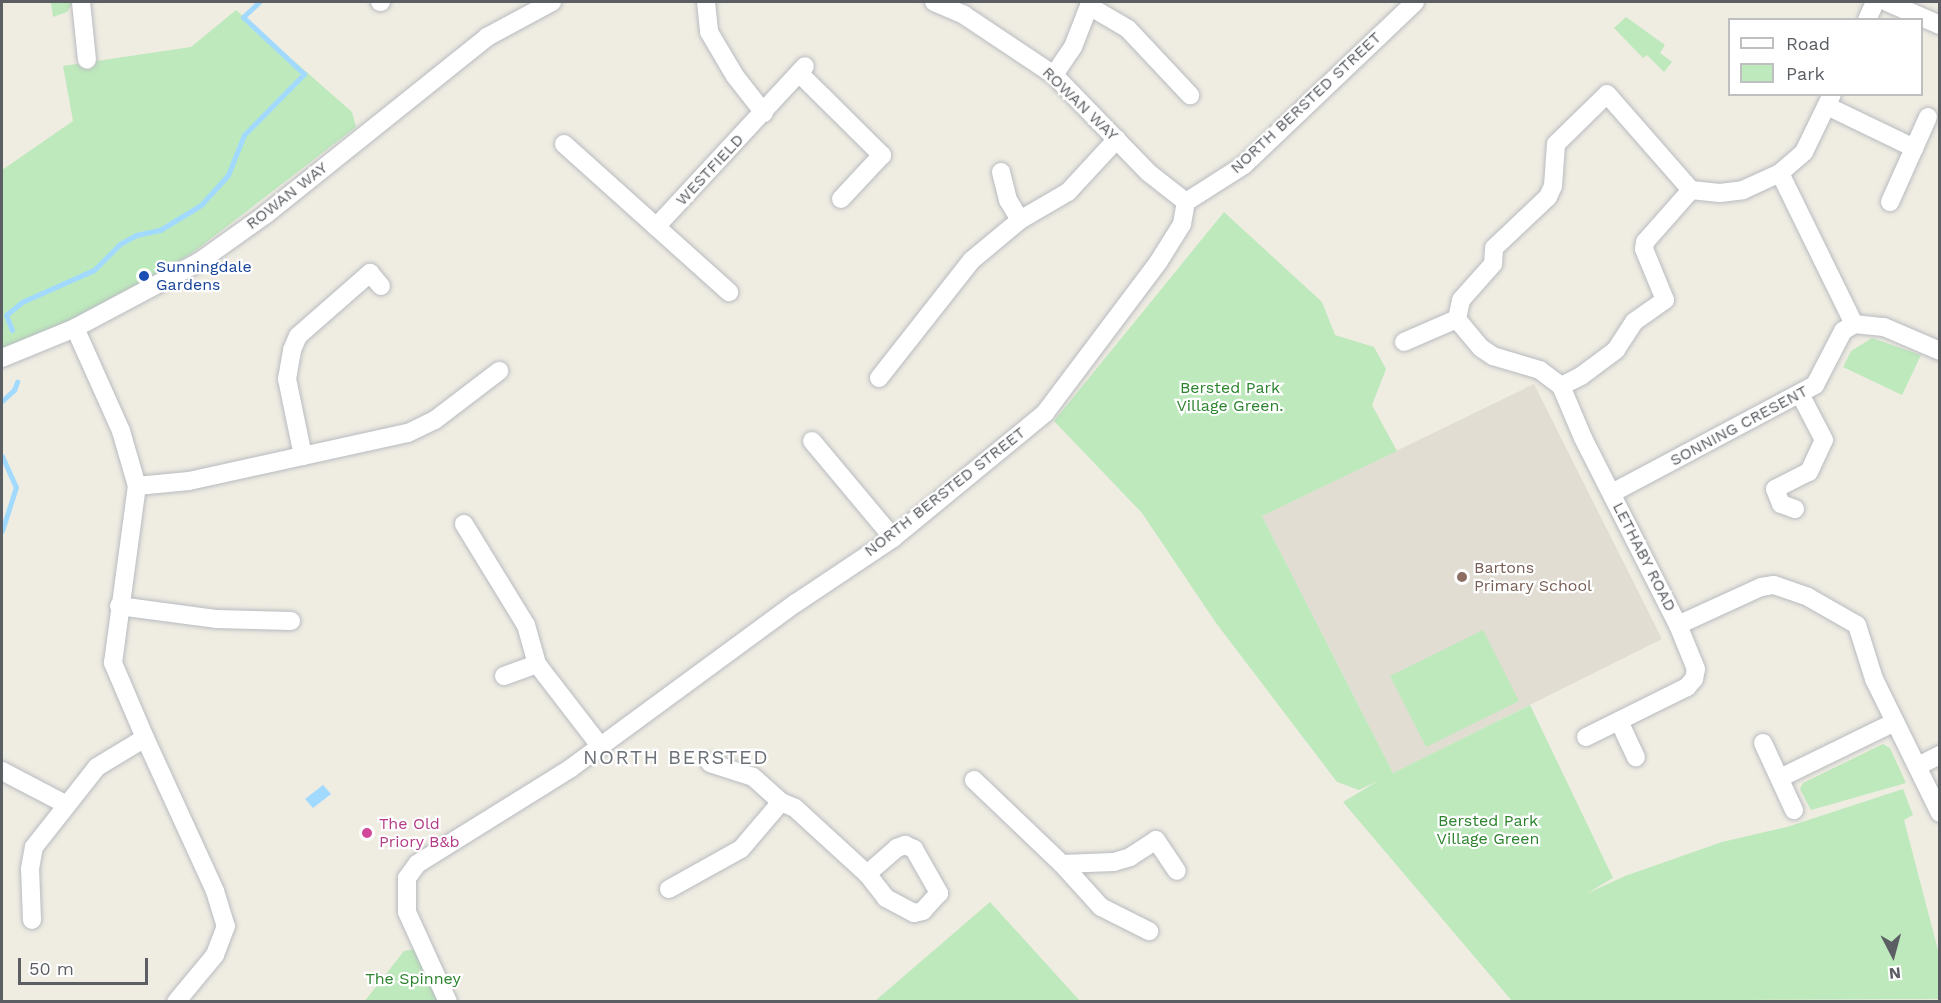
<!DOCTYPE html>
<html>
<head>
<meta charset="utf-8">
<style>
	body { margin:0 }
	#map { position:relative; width:1941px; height:1003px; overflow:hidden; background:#efece2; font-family:"Work Sans",sans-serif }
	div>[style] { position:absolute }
	.education>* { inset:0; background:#e1ddd3 }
	.green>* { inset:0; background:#bee9bc }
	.water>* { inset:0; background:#a2daff }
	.stream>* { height:5px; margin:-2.5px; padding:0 2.5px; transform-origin:2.5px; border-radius:2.5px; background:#a2daff }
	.roads { filter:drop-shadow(0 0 2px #b8bbc0) drop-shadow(0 0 2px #b8bbc0) }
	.minor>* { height:18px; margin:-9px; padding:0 9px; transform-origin:9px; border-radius:9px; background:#fff }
	.dots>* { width:16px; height:16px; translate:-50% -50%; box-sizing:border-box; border:3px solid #fff; border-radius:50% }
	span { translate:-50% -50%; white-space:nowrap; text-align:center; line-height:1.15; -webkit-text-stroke:4.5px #fff; paint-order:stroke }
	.street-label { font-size:16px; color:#5b5f64 }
	.transit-label { font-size:16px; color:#164399 }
	.left { translate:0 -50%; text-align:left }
	.park-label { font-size:16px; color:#2c822d }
	.education-label { font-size:16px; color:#785e54 }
	.hotel-label { font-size:16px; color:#b23c85 }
	.quarter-label { font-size:20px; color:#6b7177; letter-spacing:1.5px }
	.frame { position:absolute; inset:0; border:3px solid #5b5f64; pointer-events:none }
	.legend { position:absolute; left:1728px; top:18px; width:195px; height:78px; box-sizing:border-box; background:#fff; border:2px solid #bdbfc1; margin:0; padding:8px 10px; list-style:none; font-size:18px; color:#5b5f64 }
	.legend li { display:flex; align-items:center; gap:12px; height:30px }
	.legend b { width:30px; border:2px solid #bdbfc1 }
	.north { position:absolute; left:1863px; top:925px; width:60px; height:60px; -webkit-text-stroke:4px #fff; paint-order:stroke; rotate:174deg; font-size:16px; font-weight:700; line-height:24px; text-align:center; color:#5b5f64 }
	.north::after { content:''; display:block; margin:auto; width:21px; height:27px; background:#5b5f64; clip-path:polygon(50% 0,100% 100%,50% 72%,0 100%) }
	.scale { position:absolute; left:18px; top:958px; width:130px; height:27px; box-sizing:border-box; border:3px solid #5b5f64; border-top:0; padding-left:8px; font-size:18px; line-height:21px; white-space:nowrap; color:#5b5f64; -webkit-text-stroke:4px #fff; paint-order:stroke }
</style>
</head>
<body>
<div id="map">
	<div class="education">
		<i style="clip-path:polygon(1534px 384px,1662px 639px,1393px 773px,1262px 516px)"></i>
	</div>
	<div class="green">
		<i style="clip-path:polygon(51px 2px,73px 2px,67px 12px,53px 17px)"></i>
		<i style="clip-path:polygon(236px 10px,352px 112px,356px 127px,191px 254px,73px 319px,2px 349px,2px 170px,73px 121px,63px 66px,191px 47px)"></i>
		<i style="clip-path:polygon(1626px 17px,1665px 45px,1660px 53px,1672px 62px,1664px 72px,1647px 55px,1643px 58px,1614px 28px)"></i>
		<i style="clip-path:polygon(1224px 212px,1322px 302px,1335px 335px,1374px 347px,1386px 369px,1372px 405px,1397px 451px,1262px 516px,1393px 773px,1530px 705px,1613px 878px,1586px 894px,1625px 876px,1722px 842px,1787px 827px,1903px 789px,1913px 815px,1904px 820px,1939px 954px,1939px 999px,1512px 1001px,1343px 802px,1378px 781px,1359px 790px,1337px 782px,1216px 623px,1142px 513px,1054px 421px)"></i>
		<i style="clip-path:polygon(1872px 338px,1921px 355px,1902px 395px,1843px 367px,1851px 351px)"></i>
		<i style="clip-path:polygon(1483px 630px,1519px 701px,1426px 747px,1390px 676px)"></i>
		<i style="clip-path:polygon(1883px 744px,1890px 748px,1906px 783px,1811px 810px,1800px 789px,1803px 783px)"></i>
		<i style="clip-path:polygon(990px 902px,1080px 1001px,875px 1001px)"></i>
		<i style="clip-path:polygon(422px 948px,448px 1002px,364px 1002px,404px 951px)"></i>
	</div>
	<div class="water">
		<i style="clip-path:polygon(323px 785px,331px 794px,313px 808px,305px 799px)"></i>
	</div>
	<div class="stream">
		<i style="left:12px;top:330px;width:16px;rotate:-112deg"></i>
		<i style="left:6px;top:315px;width:21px;rotate:-39deg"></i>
		<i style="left:22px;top:302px;width:79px;rotate:-24deg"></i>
		<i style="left:94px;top:270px;width:37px;rotate:-45deg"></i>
		<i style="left:120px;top:244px;width:18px;rotate:-29deg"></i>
		<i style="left:136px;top:235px;width:25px;rotate:-12deg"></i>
		<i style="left:160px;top:230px;width:48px;rotate:-31.4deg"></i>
		<i style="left:201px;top:205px;width:40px;rotate:-48deg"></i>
		<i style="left:228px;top:175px;width:43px;rotate:-68.2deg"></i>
		<i style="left:244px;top:135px;width:86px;rotate:-45.5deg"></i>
		<i style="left:304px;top:74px;width:83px;rotate:-136.9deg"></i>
		<i style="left:243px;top:17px;width:22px;rotate:-43deg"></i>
		<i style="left:2px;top:401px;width:16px;rotate:-43deg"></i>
		<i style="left:14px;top:390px;width:9px;rotate:-69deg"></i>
		<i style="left:2px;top:456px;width:34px;rotate:66deg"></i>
		<i style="left:16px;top:487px;width:46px;rotate:107.7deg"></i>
	</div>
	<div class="roads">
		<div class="minor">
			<i style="left:81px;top:2px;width:58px;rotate:84.1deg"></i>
			<i style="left:380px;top:2px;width:1px"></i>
			<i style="left:706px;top:2px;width:30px;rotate:84deg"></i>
			<i style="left:709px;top:32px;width:51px;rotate:59.4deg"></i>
			<i style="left:735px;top:76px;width:47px;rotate:51.9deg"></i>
			<i style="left:934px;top:2px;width:33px;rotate:23deg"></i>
			<i style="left:964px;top:15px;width:108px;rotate:33.7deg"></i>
			<i style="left:1054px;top:75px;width:136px;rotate:45.9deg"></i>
			<i style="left:1149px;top:173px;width:47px;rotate:38.1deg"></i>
			<i style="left:1089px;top:2px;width:4px;rotate:90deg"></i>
			<i style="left:1089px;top:6px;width:45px;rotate:30.5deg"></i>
			<i style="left:1128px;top:29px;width:91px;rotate:46.8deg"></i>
			<i style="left:1887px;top:2px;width:58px;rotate:23.5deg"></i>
			<i style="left:1867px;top:20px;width:20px;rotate:-66deg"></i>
			<i style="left:799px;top:73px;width:117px;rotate:44.7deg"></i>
			<i style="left:882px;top:155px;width:60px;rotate:133deg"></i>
			<i style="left:1054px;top:75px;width:34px;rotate:-56deg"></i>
			<i style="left:1073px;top:47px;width:44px;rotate:-68.7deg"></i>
			<i style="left:1827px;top:106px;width:97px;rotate:25.8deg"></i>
			<i style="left:564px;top:144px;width:222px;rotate:41.9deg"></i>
			<i style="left:1001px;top:172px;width:29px;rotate:76deg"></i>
			<i style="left:1008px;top:200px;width:23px;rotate:59deg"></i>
			<i style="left:1780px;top:173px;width:168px;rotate:63.9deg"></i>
			<i style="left:1691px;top:190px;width:69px;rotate:131.5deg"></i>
			<i style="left:1645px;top:242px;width:7px;rotate:98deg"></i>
			<i style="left:1644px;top:249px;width:55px;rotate:67.6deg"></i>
			<i style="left:1665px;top:300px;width:38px;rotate:145deg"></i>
			<i style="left:1634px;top:322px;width:33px;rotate:123deg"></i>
			<i style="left:1616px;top:350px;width:44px;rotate:143.4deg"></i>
			<i style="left:1581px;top:376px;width:22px;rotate:153deg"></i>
			<i style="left:1561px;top:386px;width:26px;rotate:-143deg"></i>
			<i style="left:1540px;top:370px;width:49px;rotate:-163.4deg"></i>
			<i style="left:1493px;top:356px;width:14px;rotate:-146deg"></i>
			<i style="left:1481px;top:348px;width:38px;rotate:-130deg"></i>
			<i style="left:1457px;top:319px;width:19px;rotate:-78deg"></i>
			<i style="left:1461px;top:300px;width:48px;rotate:-48.4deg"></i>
			<i style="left:1493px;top:264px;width:16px;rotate:-86deg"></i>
			<i style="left:1494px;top:248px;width:74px;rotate:-43.4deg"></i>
			<i style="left:1548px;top:197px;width:12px;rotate:-66deg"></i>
			<i style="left:1553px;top:186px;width:42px;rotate:-85.9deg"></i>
			<i style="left:1556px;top:144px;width:71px;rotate:-44.4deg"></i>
			<i style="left:1607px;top:94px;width:128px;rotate:48.8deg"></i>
			<i style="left:1691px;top:190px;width:29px;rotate:6deg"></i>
			<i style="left:1720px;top:193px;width:23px;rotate:-7deg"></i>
			<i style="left:1743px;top:190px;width:41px;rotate:-24.7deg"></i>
			<i style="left:1780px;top:173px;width:32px;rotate:-41deg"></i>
			<i style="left:1804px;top:152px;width:64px;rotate:-64.2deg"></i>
			<i style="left:1186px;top:202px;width:69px;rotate:-32.5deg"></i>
			<i style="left:1244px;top:165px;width:236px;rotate:-43.6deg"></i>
			<i style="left:1890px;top:202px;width:93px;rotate:-65.9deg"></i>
			<i style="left:656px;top:227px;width:219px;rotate:-47.2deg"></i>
			<i style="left:75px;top:328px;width:113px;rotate:65.9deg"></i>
			<i style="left:121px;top:431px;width:57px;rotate:73.8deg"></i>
			<i style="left:1404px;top:342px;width:58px;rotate:-23.5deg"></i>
			<i style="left:2px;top:358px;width:79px;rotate:-22.3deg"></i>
			<i style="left:75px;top:328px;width:140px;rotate:-28deg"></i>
			<i style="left:199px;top:262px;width:81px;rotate:-35.5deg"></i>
			<i style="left:265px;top:215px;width:285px;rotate:-38.7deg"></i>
			<i style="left:487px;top:37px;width:74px;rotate:-28.3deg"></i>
			<i style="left:879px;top:378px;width:150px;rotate:-51.8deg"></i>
			<i style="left:972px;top:260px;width:62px;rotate:-39.8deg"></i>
			<i style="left:1020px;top:220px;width:56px;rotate:-30.3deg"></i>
			<i style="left:1068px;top:192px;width:72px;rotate:-47.2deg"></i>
			<i style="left:1561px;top:386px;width:56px;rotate:67.1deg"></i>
			<i style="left:1583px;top:438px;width:210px;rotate:63.1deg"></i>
			<i style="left:1678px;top:625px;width:91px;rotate:-24.6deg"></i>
			<i style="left:1761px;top:587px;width:13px;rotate:-9deg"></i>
			<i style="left:1774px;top:585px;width:36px;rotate:19deg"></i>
			<i style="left:1808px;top:597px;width:56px;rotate:29.7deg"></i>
			<i style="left:1857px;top:625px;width:57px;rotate:72.5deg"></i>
			<i style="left:1874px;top:679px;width:149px;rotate:63.8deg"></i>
			<i style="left:812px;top:441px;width:126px;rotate:50.1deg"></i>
			<i style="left:303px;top:456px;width:79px;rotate:-101.7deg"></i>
			<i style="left:287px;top:379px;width:29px;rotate:-80deg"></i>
			<i style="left:292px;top:350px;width:15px;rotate:-67deg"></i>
			<i style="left:298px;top:336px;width:96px;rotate:-41.2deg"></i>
			<i style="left:370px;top:273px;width:17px;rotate:50deg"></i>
			<i style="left:1612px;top:493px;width:230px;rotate:-28deg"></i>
			<i style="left:1815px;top:385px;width:61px;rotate:-62.6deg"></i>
			<i style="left:1843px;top:331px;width:13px;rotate:-32deg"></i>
			<i style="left:1854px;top:324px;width:30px;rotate:6deg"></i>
			<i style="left:1884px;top:327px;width:61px;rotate:23.2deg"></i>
			<i style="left:1795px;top:509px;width:15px;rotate:-160deg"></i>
			<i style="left:1781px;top:504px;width:16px;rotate:-112deg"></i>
			<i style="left:1775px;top:489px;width:38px;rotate:-27deg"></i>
			<i style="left:1809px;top:472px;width:35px;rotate:-65deg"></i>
			<i style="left:1824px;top:440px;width:52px;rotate:-117.6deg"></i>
			<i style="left:464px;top:524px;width:119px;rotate:58.5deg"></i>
			<i style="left:526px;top:625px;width:41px;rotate:74.2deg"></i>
			<i style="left:119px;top:606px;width:99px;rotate:7.6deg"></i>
			<i style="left:217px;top:619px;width:74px;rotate:1.5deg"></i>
			<i style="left:504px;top:676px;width:35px;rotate:-20deg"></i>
			<i style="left:537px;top:664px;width:105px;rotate:52.4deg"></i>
			<i style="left:1619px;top:721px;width:40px;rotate:65deg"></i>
			<i style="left:1586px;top:737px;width:113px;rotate:-26.3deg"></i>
			<i style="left:1687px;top:687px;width:11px;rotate:-49deg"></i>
			<i style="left:1694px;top:679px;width:10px;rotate:-79deg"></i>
			<i style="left:1696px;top:669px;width:48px;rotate:-112.2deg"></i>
			<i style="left:145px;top:738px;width:168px;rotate:65.4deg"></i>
			<i style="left:215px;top:891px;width:37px;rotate:73deg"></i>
			<i style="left:226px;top:926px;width:31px;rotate:111deg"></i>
			<i style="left:215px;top:955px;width:61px;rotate:129.7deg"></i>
			<i style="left:1763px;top:743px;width:74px;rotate:65.2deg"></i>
			<i style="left:1918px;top:766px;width:25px;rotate:-27deg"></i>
			<i style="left:2px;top:771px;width:71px;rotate:27.6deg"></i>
			<i style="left:1780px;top:778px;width:128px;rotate:-26deg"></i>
			<i style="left:974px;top:780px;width:122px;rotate:43.7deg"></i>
			<i style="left:1062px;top:864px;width:52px;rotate:-2.2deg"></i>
			<i style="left:1114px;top:862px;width:17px;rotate:-17deg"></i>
			<i style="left:1130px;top:857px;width:31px;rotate:-33deg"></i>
			<i style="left:1156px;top:840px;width:37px;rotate:56deg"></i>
			<i style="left:781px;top:802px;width:15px;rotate:23deg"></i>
			<i style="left:795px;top:808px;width:98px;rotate:42.5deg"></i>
			<i style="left:867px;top:874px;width:40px;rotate:-41deg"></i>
			<i style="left:897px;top:848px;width:9px;rotate:-21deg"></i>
			<i style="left:905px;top:845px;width:10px;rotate:24deg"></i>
			<i style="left:914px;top:849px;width:51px;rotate:60.4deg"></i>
			<i style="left:939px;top:893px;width:24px;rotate:132deg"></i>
			<i style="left:923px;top:911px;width:9px;rotate:167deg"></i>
			<i style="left:914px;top:913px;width:32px;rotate:-152deg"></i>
			<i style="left:886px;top:898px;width:31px;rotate:-128deg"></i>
			<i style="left:1062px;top:864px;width:58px;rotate:47.8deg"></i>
			<i style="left:1101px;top:907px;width:54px;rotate:26.6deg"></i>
			<i style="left:669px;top:889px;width:82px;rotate:-29.1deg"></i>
			<i style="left:741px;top:849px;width:62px;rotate:-49.6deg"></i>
			<i style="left:781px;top:802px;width:38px;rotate:-138deg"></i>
			<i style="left:753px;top:777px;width:45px;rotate:-162deg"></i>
			<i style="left:32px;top:920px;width:51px;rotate:-92.2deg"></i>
			<i style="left:30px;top:869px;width:22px;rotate:-80deg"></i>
			<i style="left:34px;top:847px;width:102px;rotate:-51.8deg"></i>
			<i style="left:97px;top:767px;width:56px;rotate:-31.1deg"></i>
			<i style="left:145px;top:738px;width:82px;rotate:-113.1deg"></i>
			<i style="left:113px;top:663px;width:179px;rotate:-82.3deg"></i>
			<i style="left:137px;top:486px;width:52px;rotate:-5.5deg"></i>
			<i style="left:189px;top:481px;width:224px;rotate:-12.4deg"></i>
			<i style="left:408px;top:433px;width:30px;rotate:-26deg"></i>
			<i style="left:435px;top:420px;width:81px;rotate:-37.4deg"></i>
			<i style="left:448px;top:1002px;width:99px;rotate:-114.5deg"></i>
			<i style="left:407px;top:912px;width:34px;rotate:-90deg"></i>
			<i style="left:407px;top:878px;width:17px;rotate:-54deg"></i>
			<i style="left:417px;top:864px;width:181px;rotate:-31.9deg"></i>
			<i style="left:571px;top:768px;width:279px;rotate:-36.3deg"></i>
			<i style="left:796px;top:603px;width:117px;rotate:-33.8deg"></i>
			<i style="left:893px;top:538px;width:197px;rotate:-39.4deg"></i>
			<i style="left:1045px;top:413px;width:190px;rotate:-53.1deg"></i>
			<i style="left:1159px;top:261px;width:44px;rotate:-58.1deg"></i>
			<i style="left:1182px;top:224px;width:22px;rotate:-80deg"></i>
		</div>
	</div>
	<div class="dots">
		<i style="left:144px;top:276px;background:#1a4fb4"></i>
		<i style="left:1462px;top:577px;background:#8d6e63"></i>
		<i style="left:367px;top:833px;background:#d1479c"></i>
	</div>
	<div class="street-label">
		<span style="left:1306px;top:103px;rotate:-43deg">NORTH BERSTED STREET</span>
		<span style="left:1080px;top:104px;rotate:44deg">ROWAN WAY</span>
		<span style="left:710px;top:170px;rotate:-47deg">WESTFIELD</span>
		<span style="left:287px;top:196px;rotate:-38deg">ROWAN WAY</span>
		<span style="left:1739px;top:426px;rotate:-28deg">SONNING CRESENT</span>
		<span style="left:945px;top:492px;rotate:-38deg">NORTH BERSTED STREET</span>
		<span style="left:1644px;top:557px;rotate:63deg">LETHABY ROAD</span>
	</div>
	<div class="transit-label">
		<span class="left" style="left:156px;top:276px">Sunningdale<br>Gardens</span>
	</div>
	<div class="park-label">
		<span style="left:1230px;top:397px">Bersted Park<br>Village Green.</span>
		<span style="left:1488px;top:830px">Bersted Park<br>Village Green</span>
		<span style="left:413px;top:979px">The Spinney</span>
	</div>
	<div class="education-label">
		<span class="left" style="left:1474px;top:577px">Bartons<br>Primary School</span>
	</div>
	<div class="hotel-label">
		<span class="left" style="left:379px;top:833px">The Old<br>Priory B&amp;b</span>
	</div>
	<div class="quarter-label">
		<span style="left:676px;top:757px">NORTH BERSTED</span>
	</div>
	<div class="frame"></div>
	<ul class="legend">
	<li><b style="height:8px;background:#fff"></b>Road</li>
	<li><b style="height:16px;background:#bee9bc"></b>Park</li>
	</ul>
	<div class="north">N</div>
	<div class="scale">50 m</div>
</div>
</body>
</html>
